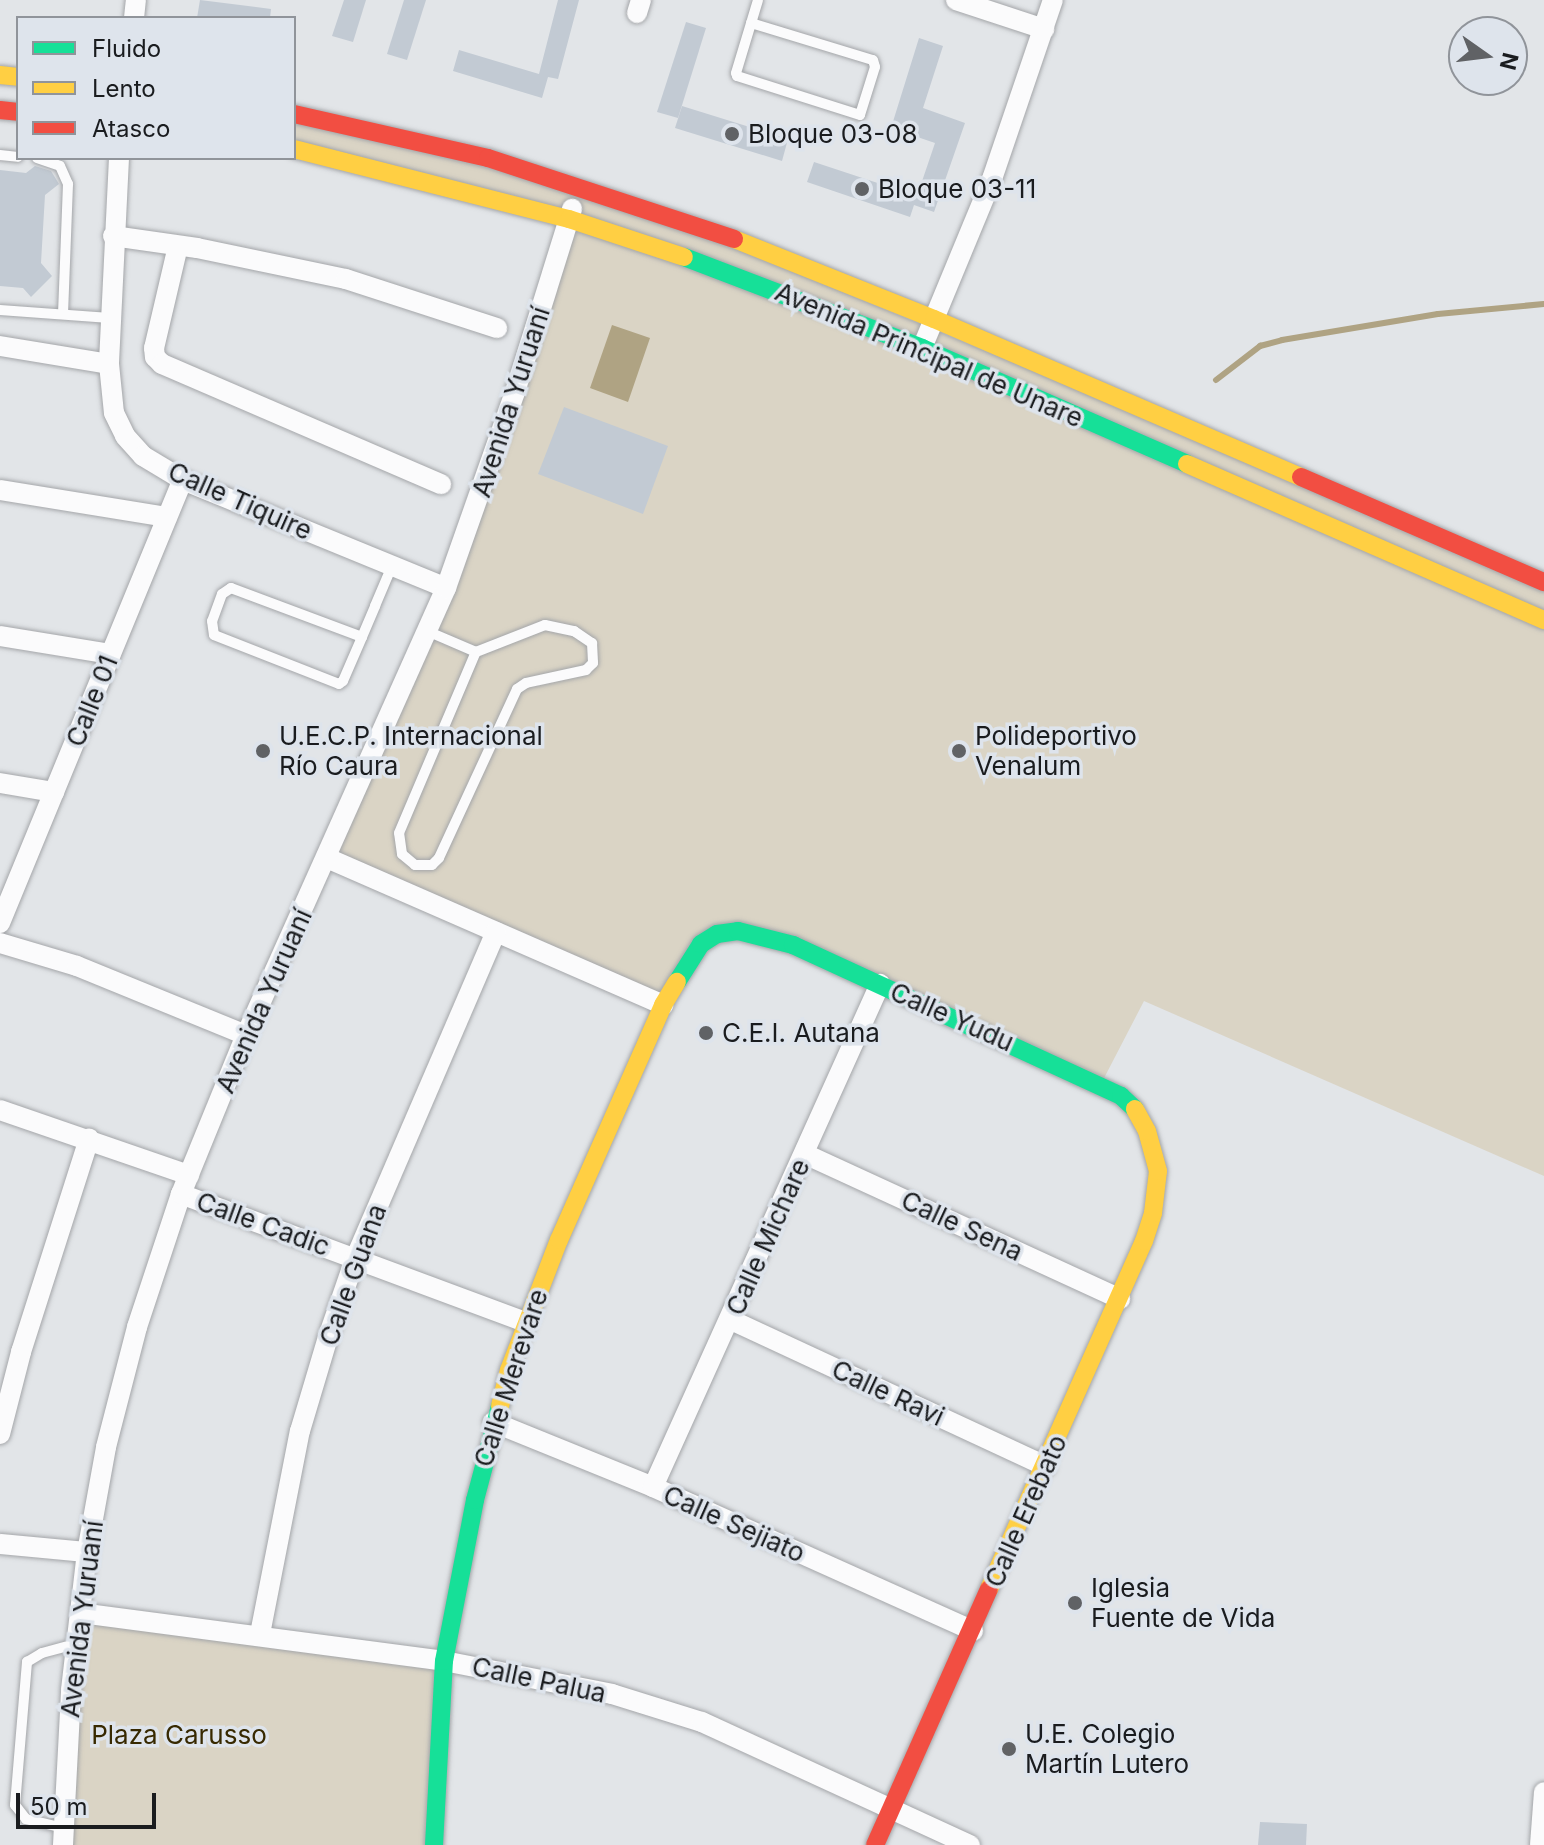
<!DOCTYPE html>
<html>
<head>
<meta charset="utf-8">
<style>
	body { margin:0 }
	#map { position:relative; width:1544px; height:1845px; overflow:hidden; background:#e2e5e8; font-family:Inter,sans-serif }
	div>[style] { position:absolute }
	.green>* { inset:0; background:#dad4c5 }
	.water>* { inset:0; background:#afa383 }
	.stream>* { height:6px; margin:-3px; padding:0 3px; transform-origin:3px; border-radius:3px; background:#afa383 }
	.building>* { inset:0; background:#c2cad3 }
	.roads { filter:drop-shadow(0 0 2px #a4a6a9) drop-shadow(0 0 2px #a4a6a9) }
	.lane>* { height:10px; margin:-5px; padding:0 5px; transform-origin:5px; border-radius:5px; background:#fbfbfc }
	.street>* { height:20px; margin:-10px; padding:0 10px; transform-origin:10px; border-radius:10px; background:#fbfbfc }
	.fast>* { height:18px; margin:-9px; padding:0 9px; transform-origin:9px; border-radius:9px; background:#16e098 }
	.slow>* { height:18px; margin:-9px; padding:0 9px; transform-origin:9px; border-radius:9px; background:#ffcf43 }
	.jam>* { height:18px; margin:-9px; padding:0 9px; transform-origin:9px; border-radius:9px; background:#f24e42 }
	.dots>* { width:22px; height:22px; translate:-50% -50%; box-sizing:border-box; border:4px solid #dee4ec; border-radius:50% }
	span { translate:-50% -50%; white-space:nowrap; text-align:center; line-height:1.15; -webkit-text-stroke:7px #dee4ec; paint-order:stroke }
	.poi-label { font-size:26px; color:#1a1c1f }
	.left { translate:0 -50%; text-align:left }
	.street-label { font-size:26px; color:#1a1c1f }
	.park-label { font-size:26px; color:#372901 }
	.legend { position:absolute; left:16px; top:16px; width:280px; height:144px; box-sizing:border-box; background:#dee4ec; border:2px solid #90949a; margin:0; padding:10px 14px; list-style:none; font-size:24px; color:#1a1c1f }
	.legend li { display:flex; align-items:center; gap:16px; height:40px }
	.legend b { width:40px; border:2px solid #90949a }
	.north { position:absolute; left:1448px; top:16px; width:80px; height:80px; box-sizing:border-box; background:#dee4ec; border:2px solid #90949a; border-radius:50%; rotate:104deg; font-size:22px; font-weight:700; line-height:32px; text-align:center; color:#1a1c1f }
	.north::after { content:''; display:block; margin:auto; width:28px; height:36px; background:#606265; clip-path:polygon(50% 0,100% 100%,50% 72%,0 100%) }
	.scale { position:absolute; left:16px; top:1793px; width:140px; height:36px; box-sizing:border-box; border:4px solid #1a1c1f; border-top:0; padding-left:10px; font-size:24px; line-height:28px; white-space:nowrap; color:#1a1c1f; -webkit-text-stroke:6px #dee4ec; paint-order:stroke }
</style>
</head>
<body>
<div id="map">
	<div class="green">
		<i style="clip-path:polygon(294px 114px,601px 192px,1544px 582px,1544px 1176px,1144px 1001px,1101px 1084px,793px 945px,717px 934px,663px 1005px,327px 858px,446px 588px,569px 219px,294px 149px)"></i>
		<i style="clip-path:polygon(80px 1613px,444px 1661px,434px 1845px,63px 1845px)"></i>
	</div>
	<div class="water">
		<i style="clip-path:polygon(612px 325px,650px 338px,628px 402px,590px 388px)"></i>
	</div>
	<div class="stream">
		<i style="left:1216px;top:380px;width:56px;rotate:-37.7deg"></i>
		<i style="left:1260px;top:346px;width:23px;rotate:-15deg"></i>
		<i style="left:1282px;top:340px;width:158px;rotate:-9.5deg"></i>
		<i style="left:1438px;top:314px;width:106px;rotate:-5.4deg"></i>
	</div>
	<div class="building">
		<i style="clip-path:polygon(200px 0,271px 9px,270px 18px,197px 18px)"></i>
		<i style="clip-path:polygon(344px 0,366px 0,353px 42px,332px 36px)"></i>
		<i style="clip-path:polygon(404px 0,426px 0,407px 60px,387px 54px)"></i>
		<i style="clip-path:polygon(558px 0,579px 0,558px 79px,548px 77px,542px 98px,453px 71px,459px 50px,539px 74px)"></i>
		<i style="clip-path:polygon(686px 22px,706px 28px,678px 118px,657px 112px)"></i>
		<i style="clip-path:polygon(919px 38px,943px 46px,923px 108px,965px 123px,934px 212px,914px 205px,910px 217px,807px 182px,814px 162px,917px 196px,935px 143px,891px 128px)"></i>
		<i style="clip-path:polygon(682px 106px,788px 139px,782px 161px,675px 128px)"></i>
		<i style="clip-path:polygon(35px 166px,51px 171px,59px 184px,45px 195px,41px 263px,52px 276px,31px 297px,23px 288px,0 286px,0 170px,26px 173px)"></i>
		<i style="clip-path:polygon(564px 407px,668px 446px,643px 514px,538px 474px)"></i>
		<i style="clip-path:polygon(1260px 1822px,1307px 1824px,1306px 1845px,1258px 1845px)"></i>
	</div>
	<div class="roads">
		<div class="lane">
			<i style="left:751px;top:23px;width:127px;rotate:16.9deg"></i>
			<i style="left:873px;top:60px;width:7px;rotate:74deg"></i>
			<i style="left:875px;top:67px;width:50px;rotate:107.4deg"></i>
			<i style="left:860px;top:115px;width:129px;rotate:-162.4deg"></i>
			<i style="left:737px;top:76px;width:3px;rotate:-108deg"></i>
			<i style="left:736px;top:73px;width:76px;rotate:-73.2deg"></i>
			<i style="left:0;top:155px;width:18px;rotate:6deg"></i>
			<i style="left:37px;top:158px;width:24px;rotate:19deg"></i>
			<i style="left:60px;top:166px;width:20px;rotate:66deg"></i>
			<i style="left:68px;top:184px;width:129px;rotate:92.2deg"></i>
			<i style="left:0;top:310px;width:110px;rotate:4.2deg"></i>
			<i style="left:545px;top:625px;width:30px;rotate:12deg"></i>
			<i style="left:574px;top:631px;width:22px;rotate:34deg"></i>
			<i style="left:592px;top:643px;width:20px;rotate:87deg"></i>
			<i style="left:593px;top:663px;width:10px;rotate:135deg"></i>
			<i style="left:586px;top:670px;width:61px;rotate:167.8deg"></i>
			<i style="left:526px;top:683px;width:11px;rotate:146deg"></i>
			<i style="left:517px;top:689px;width:186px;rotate:114.8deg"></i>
			<i style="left:439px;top:858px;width:10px;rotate:135deg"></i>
			<i style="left:432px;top:865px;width:17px;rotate:180deg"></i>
			<i style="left:415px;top:865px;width:17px;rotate:-140deg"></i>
			<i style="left:402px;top:854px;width:21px;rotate:-98deg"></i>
			<i style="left:399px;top:833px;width:197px;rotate:-67deg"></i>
			<i style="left:476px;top:652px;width:74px;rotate:-21.4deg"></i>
			<i style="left:427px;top:631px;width:53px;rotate:23.2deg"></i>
			<i style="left:362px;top:637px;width:140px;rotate:-159.5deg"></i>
			<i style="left:231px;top:588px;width:11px;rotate:146deg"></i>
			<i style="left:222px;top:594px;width:29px;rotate:110deg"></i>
			<i style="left:212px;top:621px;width:14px;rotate:82deg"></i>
			<i style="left:214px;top:635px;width:134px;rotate:21.4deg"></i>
			<i style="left:339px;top:684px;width:5px;rotate:-37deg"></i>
			<i style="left:343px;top:681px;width:48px;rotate:-66.6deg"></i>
			<i style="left:362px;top:637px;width:34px;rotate:-67deg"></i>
			<i style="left:375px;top:606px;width:43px;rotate:-67deg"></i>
			<i style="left:64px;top:1828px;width:39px;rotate:-167deg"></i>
			<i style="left:26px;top:1819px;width:18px;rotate:-128deg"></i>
			<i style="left:15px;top:1805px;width:144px;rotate:-85.2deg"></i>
			<i style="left:27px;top:1662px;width:17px;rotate:-31deg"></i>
			<i style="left:42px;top:1653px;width:35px;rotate:-15deg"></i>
		</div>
		<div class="street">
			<i style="left:956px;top:0;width:93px;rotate:18.2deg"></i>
			<i style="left:637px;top:13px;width:14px;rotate:-73deg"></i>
			<i style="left:134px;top:18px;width:18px;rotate:-84deg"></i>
			<i style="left:119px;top:158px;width:206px;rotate:92.8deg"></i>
			<i style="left:109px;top:364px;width:49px;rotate:84.2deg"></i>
			<i style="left:114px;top:413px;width:25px;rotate:64deg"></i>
			<i style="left:125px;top:436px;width:27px;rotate:48deg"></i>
			<i style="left:143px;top:456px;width:47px;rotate:31deg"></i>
			<i style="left:183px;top:480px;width:284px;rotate:22.3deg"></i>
			<i style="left:113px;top:236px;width:85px;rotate:8.1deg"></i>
			<i style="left:197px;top:248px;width:152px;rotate:11.8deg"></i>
			<i style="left:346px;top:279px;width:159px;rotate:18deg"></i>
			<i style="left:178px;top:246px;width:105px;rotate:103.2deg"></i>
			<i style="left:154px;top:348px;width:9px;rotate:84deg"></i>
			<i style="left:155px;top:357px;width:10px;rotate:45deg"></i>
			<i style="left:162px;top:364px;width:304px;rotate:23.3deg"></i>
			<i style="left:0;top:346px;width:110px;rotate:9.4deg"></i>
			<i style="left:922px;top:348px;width:183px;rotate:-67.5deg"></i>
			<i style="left:992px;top:179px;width:189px;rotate:-71.2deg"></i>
			<i style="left:0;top:490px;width:169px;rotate:9.2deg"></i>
			<i style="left:0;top:636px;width:112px;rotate:9.2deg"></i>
			<i style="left:0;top:783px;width:55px;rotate:9.5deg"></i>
			<i style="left:327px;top:858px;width:367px;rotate:23.6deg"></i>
			<i style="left:0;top:923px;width:479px;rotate:-67.6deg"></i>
			<i style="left:0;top:943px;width:80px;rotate:16.6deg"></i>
			<i style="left:77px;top:966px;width:183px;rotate:22.2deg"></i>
			<i style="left:0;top:1110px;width:200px;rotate:19deg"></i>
			<i style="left:805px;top:1154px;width:347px;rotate:24.7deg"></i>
			<i style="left:181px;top:1194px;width:367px;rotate:20.4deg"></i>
			<i style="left:731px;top:1320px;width:347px;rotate:24.9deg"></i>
			<i style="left:493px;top:1422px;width:173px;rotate:22.1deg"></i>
			<i style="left:653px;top:1487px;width:351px;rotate:24.2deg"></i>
			<i style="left:0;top:1434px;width:85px;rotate:-75.6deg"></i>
			<i style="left:21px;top:1352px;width:224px;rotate:-72.3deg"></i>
			<i style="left:653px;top:1487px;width:552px;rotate:-65.71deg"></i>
			<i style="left:0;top:1544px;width:87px;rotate:5.3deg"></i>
			<i style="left:80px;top:1613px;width:367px;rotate:7.5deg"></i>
			<i style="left:444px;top:1661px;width:171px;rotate:11.1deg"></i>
			<i style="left:612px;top:1694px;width:94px;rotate:17.3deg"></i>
			<i style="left:702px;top:1722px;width:295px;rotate:24.7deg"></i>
			<i style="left:260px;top:1634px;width:207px;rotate:-78.9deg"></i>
			<i style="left:300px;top:1431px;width:98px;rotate:-73.4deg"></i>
			<i style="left:328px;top:1337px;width:83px;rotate:-70.9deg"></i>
			<i style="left:355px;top:1259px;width:356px;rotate:-66.7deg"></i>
			<i style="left:63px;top:1845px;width:155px;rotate:-87deg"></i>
			<i style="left:71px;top:1690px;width:139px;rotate:-83.4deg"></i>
			<i style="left:87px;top:1552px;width:107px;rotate:-79.7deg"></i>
			<i style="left:106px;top:1447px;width:124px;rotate:-75.5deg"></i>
			<i style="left:137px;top:1327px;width:140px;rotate:-71.7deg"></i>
			<i style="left:181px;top:1194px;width:172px;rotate:-67.8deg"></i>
			<i style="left:246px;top:1035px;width:490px;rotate:-65.9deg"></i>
			<i style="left:446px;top:588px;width:208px;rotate:-70.6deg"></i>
			<i style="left:515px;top:392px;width:192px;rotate:-72.7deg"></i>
			<i style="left:1540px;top:1845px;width:53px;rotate:-85.7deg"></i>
		</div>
		<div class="fast">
			<i style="left:684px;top:257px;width:255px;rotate:20.9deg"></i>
			<i style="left:922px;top:348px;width:289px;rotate:23.6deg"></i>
			<i style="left:677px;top:982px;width:45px;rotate:-57.7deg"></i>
			<i style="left:701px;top:944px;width:19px;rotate:-32deg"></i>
			<i style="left:717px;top:934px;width:21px;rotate:-8deg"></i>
			<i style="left:738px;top:931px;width:57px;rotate:14.3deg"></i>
			<i style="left:793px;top:945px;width:361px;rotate:24.7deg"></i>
			<i style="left:1121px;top:1096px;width:19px;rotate:43deg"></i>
			<i style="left:434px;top:1845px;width:184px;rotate:-86.9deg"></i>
			<i style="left:444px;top:1661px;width:164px;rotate:-79.1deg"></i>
			<i style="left:475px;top:1500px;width:97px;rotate:-75.1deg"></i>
		</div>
		<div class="slow">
			<i style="left:0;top:75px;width:18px;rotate:6deg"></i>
			<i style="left:294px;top:149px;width:284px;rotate:14.3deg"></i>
			<i style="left:569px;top:219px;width:121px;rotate:18.3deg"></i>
			<i style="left:734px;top:239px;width:215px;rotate:21.8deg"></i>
			<i style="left:934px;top:319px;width:400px;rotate:23.3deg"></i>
			<i style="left:1187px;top:464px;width:390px;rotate:23.6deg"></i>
			<i style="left:500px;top:1406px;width:37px;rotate:-76deg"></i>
			<i style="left:509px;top:1370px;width:139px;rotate:-69deg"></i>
			<i style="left:559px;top:1240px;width:257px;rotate:-66.1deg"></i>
			<i style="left:663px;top:1005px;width:27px;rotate:-59deg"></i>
			<i style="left:989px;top:1589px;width:381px;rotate:-66deg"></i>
			<i style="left:1144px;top:1241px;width:29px;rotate:-72deg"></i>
			<i style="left:1153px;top:1213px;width:42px;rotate:-83.2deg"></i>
			<i style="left:1158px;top:1171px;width:41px;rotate:-105.4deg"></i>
			<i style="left:1147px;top:1131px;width:25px;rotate:-119deg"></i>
		</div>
		<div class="jam">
			<i style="left:0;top:110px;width:18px;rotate:6deg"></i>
			<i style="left:294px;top:114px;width:199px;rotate:12.8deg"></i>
			<i style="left:488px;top:158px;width:259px;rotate:18.2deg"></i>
			<i style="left:1301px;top:477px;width:265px;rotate:23.4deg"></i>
			<i style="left:875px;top:1845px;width:280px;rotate:-66deg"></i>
		</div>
	</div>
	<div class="dots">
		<i style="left:732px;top:134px;background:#606265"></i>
		<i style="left:862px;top:189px;background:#606265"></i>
		<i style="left:263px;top:751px;background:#606265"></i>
		<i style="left:959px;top:751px;background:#606265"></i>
		<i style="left:706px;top:1033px;background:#606265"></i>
		<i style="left:1075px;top:1603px;background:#606265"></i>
		<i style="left:1009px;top:1749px;background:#606265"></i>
	</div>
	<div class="poi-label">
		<span class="left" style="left:748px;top:134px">Bloque 03-08</span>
		<span class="left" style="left:878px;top:189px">Bloque 03-11</span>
		<span class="left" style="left:279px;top:751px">U.E.C.P. Internacional<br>Río Caura</span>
		<span class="left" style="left:975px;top:751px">Polideportivo<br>Venalum</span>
		<span class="left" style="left:722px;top:1033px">C.E.I. Autana</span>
		<span class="left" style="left:1091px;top:1603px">Iglesia<br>Fuente de Vida</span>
		<span class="left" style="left:1025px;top:1749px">U.E. Colegio<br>Martín Lutero</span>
	</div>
	<div class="street-label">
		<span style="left:929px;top:355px;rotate:23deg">Avenida Principal de Unare</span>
		<span style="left:511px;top:402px;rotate:-72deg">Avenida Yuruaní</span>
		<span style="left:240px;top:501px;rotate:24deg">Calle Tiquire</span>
		<span style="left:92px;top:701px;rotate:-68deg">Calle 01</span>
		<span style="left:264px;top:1001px;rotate:-66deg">Avenida Yuruaní</span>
		<span style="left:952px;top:1017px;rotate:24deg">Calle Yudu</span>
		<span style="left:263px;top:1224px;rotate:20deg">Calle Cadic</span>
		<span style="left:962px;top:1226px;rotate:25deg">Calle Sena</span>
		<span style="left:768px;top:1237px;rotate:-66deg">Calle Michare</span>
		<span style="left:353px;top:1275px;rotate:-70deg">Calle Guana</span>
		<span style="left:511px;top:1378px;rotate:-72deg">Calle Merevare</span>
		<span style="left:888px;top:1393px;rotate:25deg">Calle Ravi</span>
		<span style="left:1026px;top:1511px;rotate:-66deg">Calle Erebato</span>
		<span style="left:734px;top:1524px;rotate:24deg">Calle Sejiato</span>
		<span style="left:82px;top:1619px;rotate:-83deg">Avenida Yuruaní</span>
		<span style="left:539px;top:1680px;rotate:12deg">Calle Palua</span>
	</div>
	<div class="park-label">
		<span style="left:179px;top:1735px">Plaza Carusso</span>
	</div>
	<ul class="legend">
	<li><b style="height:10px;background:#16e098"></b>Fluido</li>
	<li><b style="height:10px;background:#ffcf43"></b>Lento</li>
	<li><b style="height:10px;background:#f24e42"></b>Atasco</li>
	</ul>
	<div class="north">N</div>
	<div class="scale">50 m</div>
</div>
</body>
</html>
